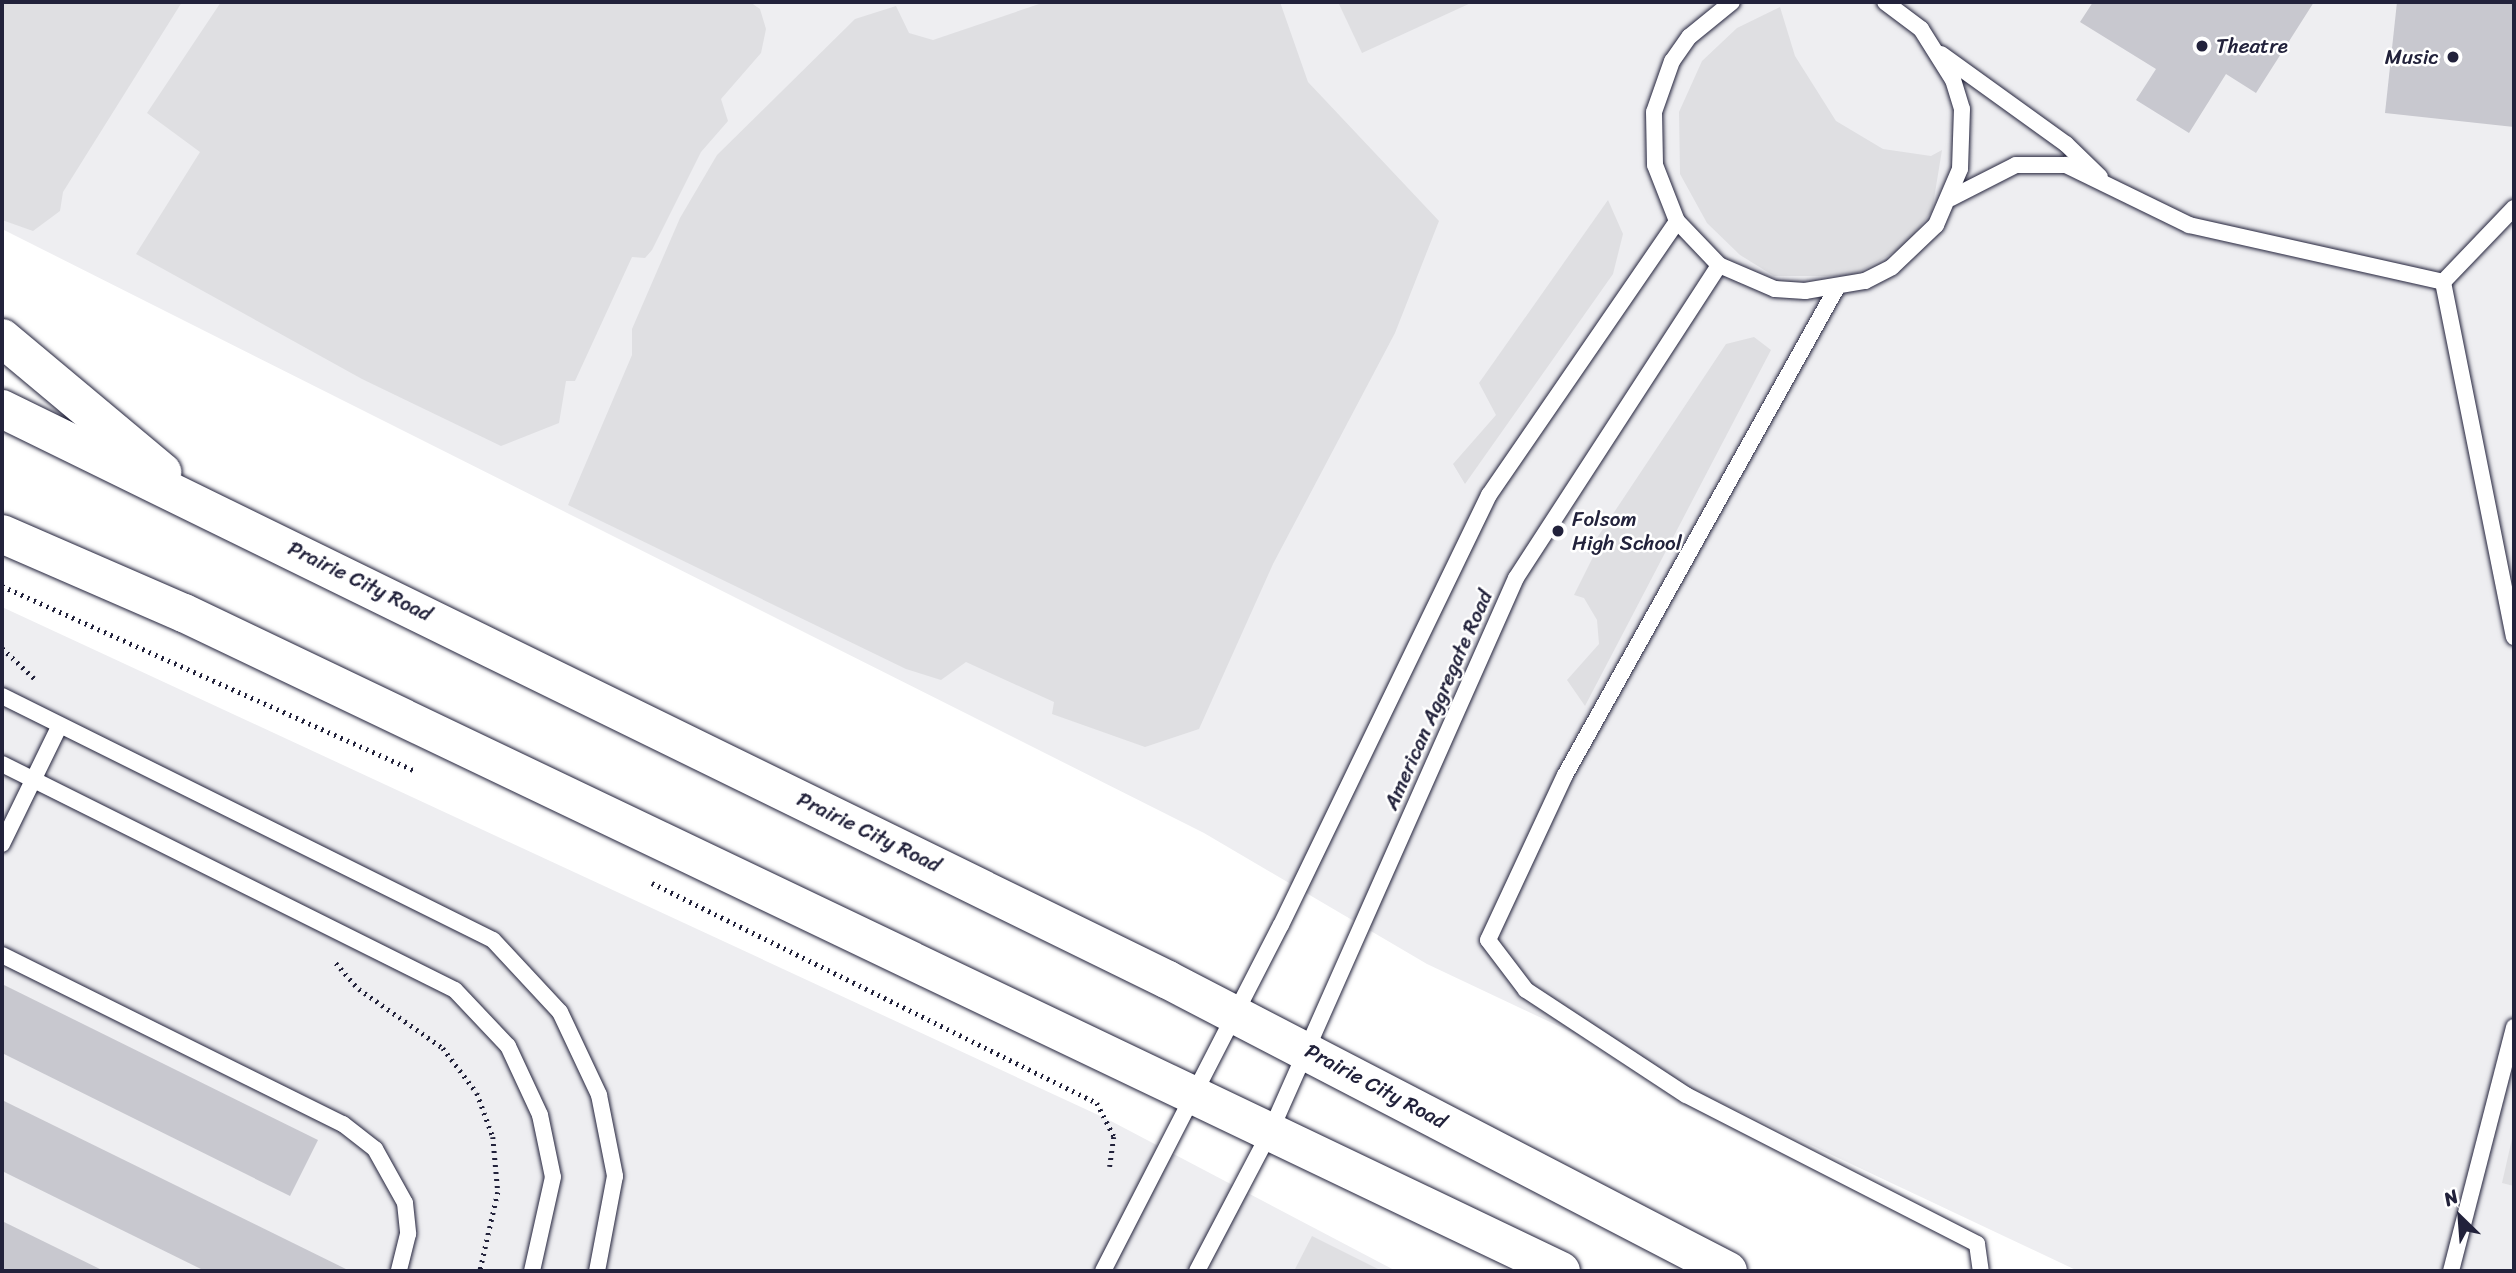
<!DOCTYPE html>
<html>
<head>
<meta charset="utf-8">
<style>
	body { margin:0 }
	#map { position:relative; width:2516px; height:1273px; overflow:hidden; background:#fff; font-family:Sriracha,sans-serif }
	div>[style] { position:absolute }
	.built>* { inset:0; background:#eeeef1 }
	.green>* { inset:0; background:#dfdfe2 }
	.building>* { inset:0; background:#c8c8cf }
	.path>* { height:4.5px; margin-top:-2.25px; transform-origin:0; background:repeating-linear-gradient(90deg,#22223b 0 2px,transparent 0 7px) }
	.roads { filter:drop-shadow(0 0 2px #22223b) drop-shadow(0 0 2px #22223b) }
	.service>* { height:16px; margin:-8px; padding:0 8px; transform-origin:8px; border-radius:8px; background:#fff }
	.secondary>* { height:38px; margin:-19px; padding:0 19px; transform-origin:19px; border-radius:19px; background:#fff }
	.dots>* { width:19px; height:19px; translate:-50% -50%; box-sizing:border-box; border:4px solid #fff; border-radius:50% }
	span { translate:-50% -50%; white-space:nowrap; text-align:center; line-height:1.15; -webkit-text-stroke:5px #fff; paint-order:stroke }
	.poi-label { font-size:21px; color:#22223b }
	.left { translate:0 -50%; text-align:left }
	.right { translate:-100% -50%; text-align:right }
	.street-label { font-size:21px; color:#22223b }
	.frame { position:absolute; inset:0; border:4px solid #22223b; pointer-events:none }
	.north { position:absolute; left:2425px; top:1182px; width:70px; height:70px; -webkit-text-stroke:5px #fff; paint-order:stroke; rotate:335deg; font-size:19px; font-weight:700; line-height:28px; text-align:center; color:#22223b }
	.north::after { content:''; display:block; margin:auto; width:24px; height:32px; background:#22223b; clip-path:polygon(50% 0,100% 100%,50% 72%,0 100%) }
</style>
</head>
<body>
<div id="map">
	<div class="built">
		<i style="clip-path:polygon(2px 2px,2514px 2px,2514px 1271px,2078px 1271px,1427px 964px,1204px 833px,2px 229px)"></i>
		<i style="clip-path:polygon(2px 607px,1109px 1120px,1396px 1271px,2px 1271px)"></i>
	</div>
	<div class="green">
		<i style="clip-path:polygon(2px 2px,182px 2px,63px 192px,60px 211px,33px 231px,2px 220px)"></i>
		<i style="clip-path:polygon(221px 2px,750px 2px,760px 9px,766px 29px,761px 53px,721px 99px,728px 121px,701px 152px,652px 250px,645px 258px,632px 257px,575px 381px,566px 381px,559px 423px,501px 446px,362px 379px,136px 254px,200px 152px,147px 113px)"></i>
		<i style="clip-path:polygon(1045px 2px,1280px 2px,1308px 82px,1439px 221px,1395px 333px,1273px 564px,1199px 729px,1145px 747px,1052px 714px,1054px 702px,966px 662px,941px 680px,906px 669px,568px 505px,632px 355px,632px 329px,680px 218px,717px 155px,855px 19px,896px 6px,909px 33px,933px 40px)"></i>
		<i style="clip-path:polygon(1338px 2px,1473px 2px,1362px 53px)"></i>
		<i style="clip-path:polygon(1780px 7px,1795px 56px,1836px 121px,1883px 149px,1931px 156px,1942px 150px,1932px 211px,1905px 246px,1852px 276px,1774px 276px,1740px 255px,1707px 223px,1680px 174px,1679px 112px,1702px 61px,1737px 28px)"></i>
		<i style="clip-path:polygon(1608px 200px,1623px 234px,1613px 274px,1465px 484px,1453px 464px,1496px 415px,1479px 383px)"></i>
		<i style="clip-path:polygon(1754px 337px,1771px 350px,1585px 706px,1567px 680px,1599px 644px,1597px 620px,1584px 598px,1574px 595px,1594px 555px,1587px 553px,1726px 344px)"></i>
		<i style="clip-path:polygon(2514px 1130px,2514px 1186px,2502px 1183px)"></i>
		<i style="clip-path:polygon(1312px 1236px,1382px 1271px,1294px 1271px)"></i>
	</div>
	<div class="building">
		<i style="clip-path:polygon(2093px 2px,2314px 2px,2256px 93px,2226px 74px,2189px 133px,2136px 100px,2156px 69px,2080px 22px)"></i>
		<i style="clip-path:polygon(2397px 2px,2514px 2px,2514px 127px,2385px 113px)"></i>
		<i style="clip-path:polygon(2px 984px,318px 1140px,290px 1196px,2px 1053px)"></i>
		<i style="clip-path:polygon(2px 1100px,350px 1271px,205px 1271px,2px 1171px)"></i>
		<i style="clip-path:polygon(2px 1221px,104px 1271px,2px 1271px)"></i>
	</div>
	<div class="path">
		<i style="left:2px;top:586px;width:453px;rotate:24.1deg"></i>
		<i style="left:2px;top:648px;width:45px;rotate:43.2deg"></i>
		<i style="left:652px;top:883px;width:496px;rotate:26.3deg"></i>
		<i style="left:1097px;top:1103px;width:38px;rotate:63deg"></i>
		<i style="left:1114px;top:1137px;width:30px;rotate:98deg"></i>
		<i style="left:336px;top:963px;width:35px;rotate:49deg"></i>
		<i style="left:359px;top:989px;width:103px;rotate:35.1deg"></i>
		<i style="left:443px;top:1048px;width:56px;rotate:52.9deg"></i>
		<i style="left:477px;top:1093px;width:47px;rotate:70deg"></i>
		<i style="left:493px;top:1137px;width:55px;rotate:84.8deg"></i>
		<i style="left:498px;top:1192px;width:81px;rotate:102.8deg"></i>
	</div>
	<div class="roads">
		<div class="service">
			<i style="left:1732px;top:2px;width:55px;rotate:140.9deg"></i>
			<i style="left:1689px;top:37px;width:29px;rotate:125deg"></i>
			<i style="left:1672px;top:61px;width:54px;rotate:109.4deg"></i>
			<i style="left:1654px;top:112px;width:53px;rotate:88.9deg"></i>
			<i style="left:1655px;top:165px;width:60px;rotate:68.6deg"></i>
			<i style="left:1677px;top:221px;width:61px;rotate:46.3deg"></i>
			<i style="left:1719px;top:265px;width:61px;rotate:23.2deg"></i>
			<i style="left:1775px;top:289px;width:30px;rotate:4deg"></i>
			<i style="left:1805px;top:291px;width:61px;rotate:-9.5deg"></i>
			<i style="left:1865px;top:281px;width:30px;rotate:-27deg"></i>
			<i style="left:1892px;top:267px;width:61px;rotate:-43.7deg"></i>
			<i style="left:1936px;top:225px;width:61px;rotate:-66.8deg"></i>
			<i style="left:1960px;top:169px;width:60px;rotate:-88.1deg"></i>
			<i style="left:1962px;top:109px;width:30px;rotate:-107deg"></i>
			<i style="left:1953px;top:80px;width:60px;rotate:-122.1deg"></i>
			<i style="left:1921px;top:29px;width:45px;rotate:-143.1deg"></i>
			<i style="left:1941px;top:54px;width:154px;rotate:35.8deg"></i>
			<i style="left:2066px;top:144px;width:47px;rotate:44.1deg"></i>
			<i style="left:1951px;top:198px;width:73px;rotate:-26.9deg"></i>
			<i style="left:2016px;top:165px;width:50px"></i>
			<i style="left:2066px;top:165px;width:137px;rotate:26deg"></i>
			<i style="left:2189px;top:225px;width:260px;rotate:12.6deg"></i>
			<i style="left:2443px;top:282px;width:362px;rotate:78.7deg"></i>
			<i style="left:2443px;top:282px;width:103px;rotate:-46.2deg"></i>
			<i style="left:1836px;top:289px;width:556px;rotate:119.14deg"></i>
			<i style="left:1565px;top:775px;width:182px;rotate:115deg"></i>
			<i style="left:1488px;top:940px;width:63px;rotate:52.8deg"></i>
			<i style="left:1526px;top:990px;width:191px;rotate:33.3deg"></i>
			<i style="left:1686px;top:1095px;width:327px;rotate:27.1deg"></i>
			<i style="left:1977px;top:1244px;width:27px;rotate:82deg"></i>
			<i style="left:2px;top:696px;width:548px;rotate:26.42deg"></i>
			<i style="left:493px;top:940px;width:98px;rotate:47.1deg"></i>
			<i style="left:560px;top:1012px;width:92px;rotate:64.8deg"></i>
			<i style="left:599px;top:1095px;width:83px;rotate:78.8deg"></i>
			<i style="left:615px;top:1176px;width:97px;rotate:100.7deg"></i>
			<i style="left:2px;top:764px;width:506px;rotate:26.51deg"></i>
			<i style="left:455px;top:990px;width:77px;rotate:46.6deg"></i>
			<i style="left:508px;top:1046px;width:76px;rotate:65.1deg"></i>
			<i style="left:540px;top:1115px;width:63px;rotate:78.2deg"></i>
			<i style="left:553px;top:1177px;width:96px;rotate:102.6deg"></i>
			<i style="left:2px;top:844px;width:132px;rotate:-64deg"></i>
			<i style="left:2px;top:955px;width:381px;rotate:26.4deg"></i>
			<i style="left:343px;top:1124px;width:41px;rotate:38deg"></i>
			<i style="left:375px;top:1149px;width:62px;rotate:60.9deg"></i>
			<i style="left:405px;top:1203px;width:31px;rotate:84deg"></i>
			<i style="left:408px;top:1234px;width:38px;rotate:104deg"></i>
			<i style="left:1103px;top:1271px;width:389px;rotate:-62.8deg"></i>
			<i style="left:1281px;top:925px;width:478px;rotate:-64.2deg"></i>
			<i style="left:1489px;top:495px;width:332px;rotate:-55.5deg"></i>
			<i style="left:1197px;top:1271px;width:159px;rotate:-62.3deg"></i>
			<i style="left:1271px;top:1130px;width:604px;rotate:-66.07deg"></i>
			<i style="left:1516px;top:578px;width:373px;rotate:-57deg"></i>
			<i style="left:2451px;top:1271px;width:252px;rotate:-75.5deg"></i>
		</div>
		<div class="secondary">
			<i style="left:2px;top:338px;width:209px;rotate:39.9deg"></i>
			<i style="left:2px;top:409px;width:1298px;rotate:26.09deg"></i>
			<i style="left:1168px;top:980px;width:631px;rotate:27.46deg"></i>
			<i style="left:2px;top:534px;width:198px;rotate:23.5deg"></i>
			<i style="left:184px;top:613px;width:1526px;rotate:25.54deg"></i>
		</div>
	</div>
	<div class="dots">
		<i style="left:2202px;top:46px;background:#22223b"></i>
		<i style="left:2453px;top:57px;background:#22223b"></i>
		<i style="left:1558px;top:531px;background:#22223b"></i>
	</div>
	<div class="poi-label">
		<span class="left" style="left:2216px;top:46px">Theatre</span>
		<span class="right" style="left:2439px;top:57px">Music</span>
		<span class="left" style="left:1572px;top:531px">Folsom<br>High School</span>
	</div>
	<div class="street-label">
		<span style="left:360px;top:581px;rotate:26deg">Prairie City Road</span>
		<span style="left:1438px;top:700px;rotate:-66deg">American Aggregate Road</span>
		<span style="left:869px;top:832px;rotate:26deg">Prairie City Road</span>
		<span style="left:1376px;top:1086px;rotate:28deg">Prairie City Road</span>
	</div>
	<div class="frame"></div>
	<div class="north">N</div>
</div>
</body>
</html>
